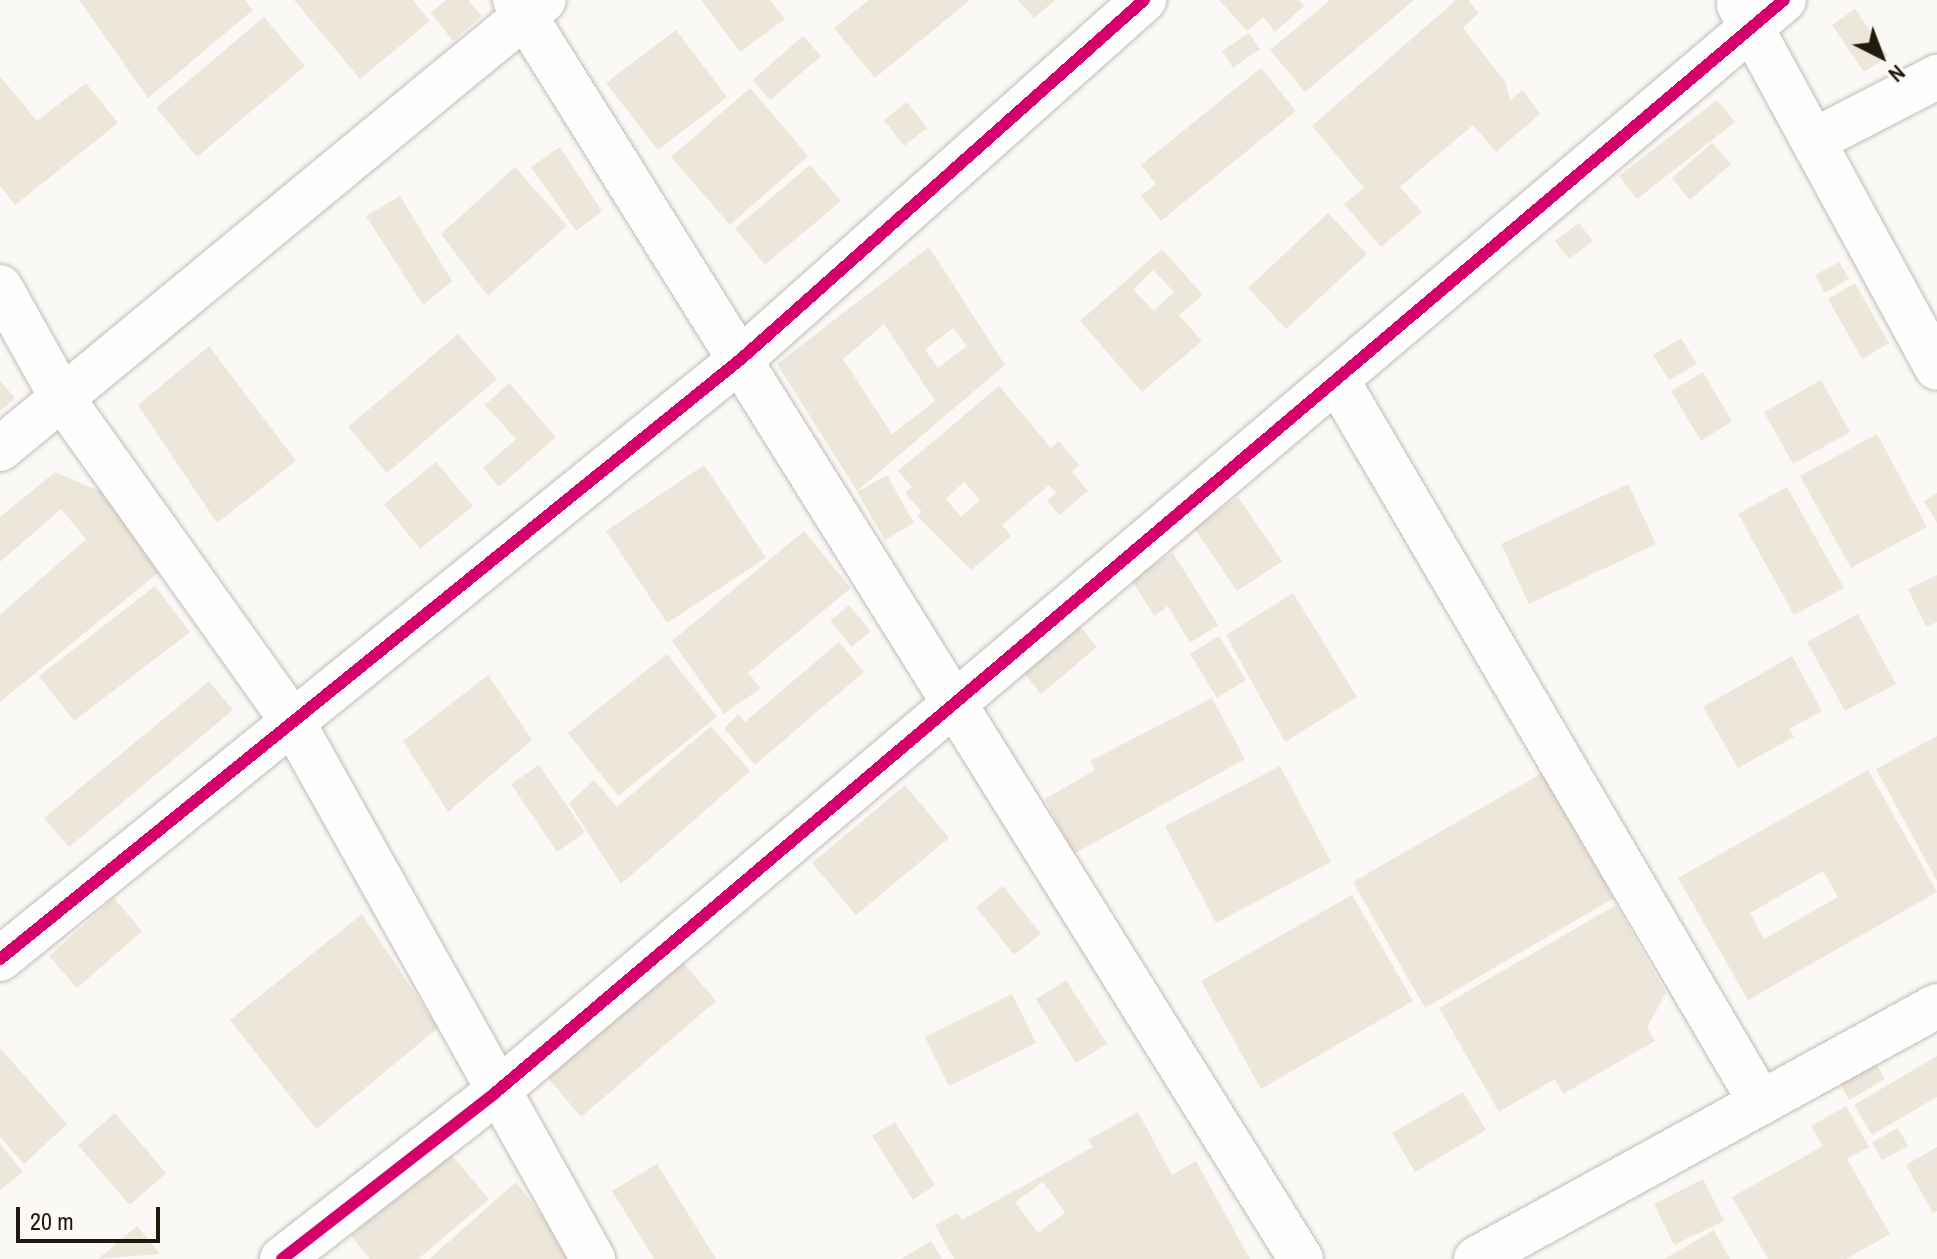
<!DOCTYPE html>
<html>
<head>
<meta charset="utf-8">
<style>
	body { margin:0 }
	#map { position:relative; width:1937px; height:1259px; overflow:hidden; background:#fbf9f6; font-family:"Archivo Narrow",sans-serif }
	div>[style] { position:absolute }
	.building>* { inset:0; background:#ede6da }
	.roads { filter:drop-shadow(0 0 2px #c1bcb6) drop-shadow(0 0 2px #c1bcb6) }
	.street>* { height:44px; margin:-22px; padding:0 22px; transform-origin:22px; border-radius:22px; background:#fefefe }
	.secondary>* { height:44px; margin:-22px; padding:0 22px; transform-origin:22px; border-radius:22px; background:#fefefe }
	.cycleway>* { height:12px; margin:-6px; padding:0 6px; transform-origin:6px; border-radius:6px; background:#d6006c }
	span { translate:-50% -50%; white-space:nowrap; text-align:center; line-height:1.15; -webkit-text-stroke:8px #fdf9f4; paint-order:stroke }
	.north { position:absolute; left:1841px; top:16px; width:80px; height:80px; -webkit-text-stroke:6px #fdf9f4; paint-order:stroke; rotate:138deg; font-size:22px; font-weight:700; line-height:32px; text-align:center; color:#211a0f }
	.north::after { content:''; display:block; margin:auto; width:28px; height:36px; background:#211a0f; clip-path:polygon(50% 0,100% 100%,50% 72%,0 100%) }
	.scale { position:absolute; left:16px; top:1207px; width:144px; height:36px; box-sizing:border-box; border:4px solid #211a0f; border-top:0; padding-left:10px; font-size:24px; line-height:28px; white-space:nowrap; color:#211a0f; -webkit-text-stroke:6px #fdf9f4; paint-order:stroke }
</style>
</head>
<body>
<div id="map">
	<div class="building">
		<i style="clip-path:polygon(79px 0,245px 0,253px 10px,148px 98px)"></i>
		<i style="clip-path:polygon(294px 0,413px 0,430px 21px,360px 79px)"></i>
		<i style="clip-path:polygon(446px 0,468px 0,482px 16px,453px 41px,431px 13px)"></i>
		<i style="clip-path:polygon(701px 0,770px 0,785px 19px,740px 52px)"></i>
		<i style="clip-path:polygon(869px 0,970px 0,875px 78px,834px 28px)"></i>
		<i style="clip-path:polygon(1018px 0,1055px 0,1034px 18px)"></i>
		<i style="clip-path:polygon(1219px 0,1299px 0,1304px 6px,1275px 32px,1263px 17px,1247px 31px)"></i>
		<i style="clip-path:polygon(1330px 0,1414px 0,1305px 92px,1270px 50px)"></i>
		<i style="clip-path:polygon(1456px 0,1468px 0,1479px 13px,1463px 28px,1506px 83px,1510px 100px,1523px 90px,1540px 114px,1496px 152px,1473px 125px,1400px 187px,1422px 212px,1381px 247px,1344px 204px,1364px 188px,1312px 126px)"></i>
		<i style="clip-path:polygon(1855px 9px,1888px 56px,1864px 72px,1832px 25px)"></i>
		<i style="clip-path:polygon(264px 17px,305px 66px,197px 157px,156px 108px)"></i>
		<i style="clip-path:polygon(676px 30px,727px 97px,658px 150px,606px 83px)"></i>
		<i style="clip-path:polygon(1249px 33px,1260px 49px,1233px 68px,1222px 51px)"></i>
		<i style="clip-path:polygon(803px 36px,821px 56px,770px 100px,753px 80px)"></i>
		<i style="clip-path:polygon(1261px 68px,1296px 111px,1161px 221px,1141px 196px,1156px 184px,1141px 165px)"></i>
		<i style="clip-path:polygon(0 76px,37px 121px,86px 83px,118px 123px,15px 205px,0 186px)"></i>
		<i style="clip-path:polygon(750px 88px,808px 156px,730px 225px,671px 157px)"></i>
		<i style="clip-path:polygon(1717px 100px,1735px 122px,1637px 199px,1619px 176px)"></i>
		<i style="clip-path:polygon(907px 102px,927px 128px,904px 146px,884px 120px)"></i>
		<i style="clip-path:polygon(1712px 143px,1731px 164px,1690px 200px,1672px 178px)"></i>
		<i style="clip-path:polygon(560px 147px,602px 211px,576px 231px,531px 167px)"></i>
		<i style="clip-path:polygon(810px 165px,841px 201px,765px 265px,735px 228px)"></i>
		<i style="clip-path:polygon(515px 167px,567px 226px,488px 296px,441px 234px)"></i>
		<i style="clip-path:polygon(400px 196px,452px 281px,423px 305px,366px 216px)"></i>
		<i style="clip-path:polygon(1328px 213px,1367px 254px,1286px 329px,1248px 288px)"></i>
		<i style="clip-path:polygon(1579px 223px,1593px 241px,1569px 259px,1555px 241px)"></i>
		<i style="clip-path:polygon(evenodd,929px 247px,1005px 365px,857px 491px,777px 364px,929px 247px,884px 324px,935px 401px,892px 434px,843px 359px,884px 324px,929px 247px,953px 328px,967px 346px,938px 368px,925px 350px,953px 328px)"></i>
		<i style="clip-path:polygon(evenodd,1162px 249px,1203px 295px,1179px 315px,1202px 341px,1142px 392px,1080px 321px,1162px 249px,1153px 270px,1174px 292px,1154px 311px,1133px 289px,1153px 270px)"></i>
		<i style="clip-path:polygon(1839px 262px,1849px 279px,1825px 293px,1815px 275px)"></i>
		<i style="clip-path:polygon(1855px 283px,1889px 343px,1862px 359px,1828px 299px)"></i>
		<i style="clip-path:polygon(458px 334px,497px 379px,387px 473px,348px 427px)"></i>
		<i style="clip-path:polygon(1681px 338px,1697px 364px,1669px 380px,1653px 355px)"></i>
		<i style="clip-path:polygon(209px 346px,296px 461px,217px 523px,138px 405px)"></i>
		<i style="clip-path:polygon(1703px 372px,1732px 421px,1701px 441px,1671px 391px)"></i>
		<i style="clip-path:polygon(0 380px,15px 398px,0 411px)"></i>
		<i style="clip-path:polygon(1821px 380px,1850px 432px,1793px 464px,1764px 412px)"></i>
		<i style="clip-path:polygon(509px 383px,556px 437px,499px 487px,483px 468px,516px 439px,485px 405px)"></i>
		<i style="clip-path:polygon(evenodd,999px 386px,1051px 448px,1059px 441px,1079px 465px,1072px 472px,1088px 491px,1059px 515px,1047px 500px,1056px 493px,1049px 485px,1002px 525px,1011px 536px,971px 570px,917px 516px,922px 512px,905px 493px,912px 487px,898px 471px,999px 386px,964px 482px,980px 500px,961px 517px,946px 499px,964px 482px)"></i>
		<i style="clip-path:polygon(1877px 434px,1927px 527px,1851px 568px,1800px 476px)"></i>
		<i style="clip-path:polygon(436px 462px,473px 506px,420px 549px,384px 504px)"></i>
		<i style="clip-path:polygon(704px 465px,766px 558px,667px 623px,606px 531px)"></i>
		<i style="clip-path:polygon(55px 472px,117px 499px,158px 573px,0 702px,0 615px,86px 539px,61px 509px,0 562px,0 517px)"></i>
		<i style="clip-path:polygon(887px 475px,914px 523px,885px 540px,857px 492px)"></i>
		<i style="clip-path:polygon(1628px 484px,1656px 544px,1529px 604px,1501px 544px)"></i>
		<i style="clip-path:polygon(1787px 487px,1844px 588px,1794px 615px,1738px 514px)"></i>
		<i style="clip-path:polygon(1937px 493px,1937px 523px,1924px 501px)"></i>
		<i style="clip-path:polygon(1238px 497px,1282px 561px,1237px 591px,1194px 528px)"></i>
		<i style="clip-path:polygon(804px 531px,851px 588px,748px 673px,761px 688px,724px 714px,672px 641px)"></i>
		<i style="clip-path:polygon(1173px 553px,1218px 625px,1190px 643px,1168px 606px,1154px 616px,1131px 579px)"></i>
		<i style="clip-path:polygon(1937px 575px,1937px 622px,1926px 627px,1908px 589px)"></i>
		<i style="clip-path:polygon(155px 586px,190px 632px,74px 721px,39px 676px)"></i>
		<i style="clip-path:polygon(1293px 593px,1357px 697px,1285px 742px,1226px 635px)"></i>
		<i style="clip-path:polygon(849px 605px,871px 631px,852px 647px,830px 621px)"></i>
		<i style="clip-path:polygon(1858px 614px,1896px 684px,1845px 711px,1807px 642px)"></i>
		<i style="clip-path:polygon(1080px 626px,1097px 647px,1041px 694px,1024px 673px)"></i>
		<i style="clip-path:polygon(1219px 636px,1246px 680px,1217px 698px,1190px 654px)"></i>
		<i style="clip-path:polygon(839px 642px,864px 672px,755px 765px,724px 728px,739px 714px,745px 722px)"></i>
		<i style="clip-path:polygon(667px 654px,717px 717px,618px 796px,568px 733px)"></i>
		<i style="clip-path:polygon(1792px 656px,1822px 711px,1789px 729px,1794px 737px,1738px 768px,1703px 707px)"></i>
		<i style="clip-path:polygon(488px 675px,532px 740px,448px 812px,403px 741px)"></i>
		<i style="clip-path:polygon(209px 681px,233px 710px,69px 847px,44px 818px)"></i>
		<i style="clip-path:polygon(1212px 698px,1245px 759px,1074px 854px,1045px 799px,1095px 770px,1090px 761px)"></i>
		<i style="clip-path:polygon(711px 726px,750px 771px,621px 884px,569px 803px,594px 780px,617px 807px)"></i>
		<i style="clip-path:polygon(1937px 736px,1937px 881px,1876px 769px)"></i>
		<i style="clip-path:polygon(539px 765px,585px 832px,557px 852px,511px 784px)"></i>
		<i style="clip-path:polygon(1280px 766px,1331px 862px,1216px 923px,1165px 826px)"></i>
		<i style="clip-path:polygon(evenodd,1868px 770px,1937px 892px,1748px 1000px,1678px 878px,1868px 770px,1823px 871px,1838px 897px,1764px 939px,1750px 913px,1823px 871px)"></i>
		<i style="clip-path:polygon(1542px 773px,1614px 898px,1425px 1008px,1353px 882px)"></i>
		<i style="clip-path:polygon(905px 785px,949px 838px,856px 915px,812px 863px)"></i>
		<i style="clip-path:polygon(1003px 886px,1041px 934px,1014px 955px,976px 907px)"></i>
		<i style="clip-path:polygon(1352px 895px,1413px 1001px,1261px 1089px,1201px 981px)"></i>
		<i style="clip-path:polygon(114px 898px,142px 931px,77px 988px,49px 956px)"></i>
		<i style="clip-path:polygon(1616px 905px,1666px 993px,1647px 1027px,1655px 1041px,1563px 1094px,1555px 1079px,1499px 1112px,1439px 1008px)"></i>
		<i style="clip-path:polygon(362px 914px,438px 1028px,316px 1129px,230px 1020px)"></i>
		<i style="clip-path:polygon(677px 955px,716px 1001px,581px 1117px,542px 1071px)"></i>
		<i style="clip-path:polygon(1066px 980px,1107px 1044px,1076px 1063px,1036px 999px)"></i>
		<i style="clip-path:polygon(1012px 994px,1036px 1043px,949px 1086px,925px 1037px)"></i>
		<i style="clip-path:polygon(0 1048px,67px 1124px,24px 1164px,0 1137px)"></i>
		<i style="clip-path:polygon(1868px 1050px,1885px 1079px,1849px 1100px,1833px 1070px)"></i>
		<i style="clip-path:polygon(1937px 1056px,1937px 1097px,1872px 1135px,1854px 1105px)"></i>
		<i style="clip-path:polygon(1463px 1092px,1486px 1130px,1415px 1172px,1392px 1133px)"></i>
		<i style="clip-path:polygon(1846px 1106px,1869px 1147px,1847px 1159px,1890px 1234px,1846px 1259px,1768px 1259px,1732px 1197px,1823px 1146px,1811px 1126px)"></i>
		<i style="clip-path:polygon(evenodd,1138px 1112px,1172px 1175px,1196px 1161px,1250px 1259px,954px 1259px,935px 1225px,957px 1213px,962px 1220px,1093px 1147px,1088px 1140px,1138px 1112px,1043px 1182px,1065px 1213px,1038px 1233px,1015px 1202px,1043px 1182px)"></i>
		<i style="clip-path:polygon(115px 1113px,166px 1173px,130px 1205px,78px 1145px)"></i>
		<i style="clip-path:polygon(895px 1122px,935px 1185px,913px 1200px,872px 1136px)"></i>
		<i style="clip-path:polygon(1898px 1128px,1908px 1146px,1882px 1160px,1872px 1142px)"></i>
		<i style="clip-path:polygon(0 1144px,23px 1172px,0 1190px)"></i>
		<i style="clip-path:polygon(1937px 1147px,1937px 1211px,1933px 1213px,1906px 1165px)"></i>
		<i style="clip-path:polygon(450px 1153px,489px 1199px,418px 1259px,370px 1259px,351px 1236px)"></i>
		<i style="clip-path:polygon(657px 1164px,716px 1259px,654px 1259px,612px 1191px)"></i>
		<i style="clip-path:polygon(1703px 1179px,1724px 1221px,1674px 1245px,1654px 1204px)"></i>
		<i style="clip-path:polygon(516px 1182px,575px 1259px,429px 1259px)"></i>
		<i style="clip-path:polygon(137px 1226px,160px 1254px,98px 1259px)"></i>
		<i style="clip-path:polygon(1714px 1230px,1730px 1259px,1664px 1259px)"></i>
		<i style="clip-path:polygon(931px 1241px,942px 1259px,901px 1259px)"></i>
	</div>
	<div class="roads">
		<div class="street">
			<i style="left:515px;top:0;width:1484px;rotate:58.02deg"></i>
			<i style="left:1739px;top:5px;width:413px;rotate:61.4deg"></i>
			<i style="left:1813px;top:141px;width:140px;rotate:-27.3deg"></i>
			<i style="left:0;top:287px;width:127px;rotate:60.8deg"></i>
			<i style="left:62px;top:398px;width:394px;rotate:54.5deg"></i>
			<i style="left:291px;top:719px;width:619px;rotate:60.78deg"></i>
			<i style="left:1337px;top:380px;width:838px;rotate:59.61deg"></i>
			<i style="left:0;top:449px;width:705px;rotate:-39.54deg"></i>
			<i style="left:0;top:959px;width:953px;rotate:-39deg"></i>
			<i style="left:741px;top:359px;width:540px;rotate:-41.7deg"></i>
			<i style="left:282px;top:1259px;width:270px;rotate:-37.9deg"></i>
			<i style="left:495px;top:1093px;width:1690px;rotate:-40.3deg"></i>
		</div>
		<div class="secondary">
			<i style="left:1476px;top:1259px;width:526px;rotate:-28.76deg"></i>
		</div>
	</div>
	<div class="cycleway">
		<i style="left:0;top:959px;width:953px;rotate:-39deg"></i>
		<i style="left:741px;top:359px;width:540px;rotate:-41.7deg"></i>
		<i style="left:282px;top:1259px;width:270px;rotate:-37.9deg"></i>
		<i style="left:495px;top:1093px;width:1690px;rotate:-40.3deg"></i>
	</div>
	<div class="north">N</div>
	<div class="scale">20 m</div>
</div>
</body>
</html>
